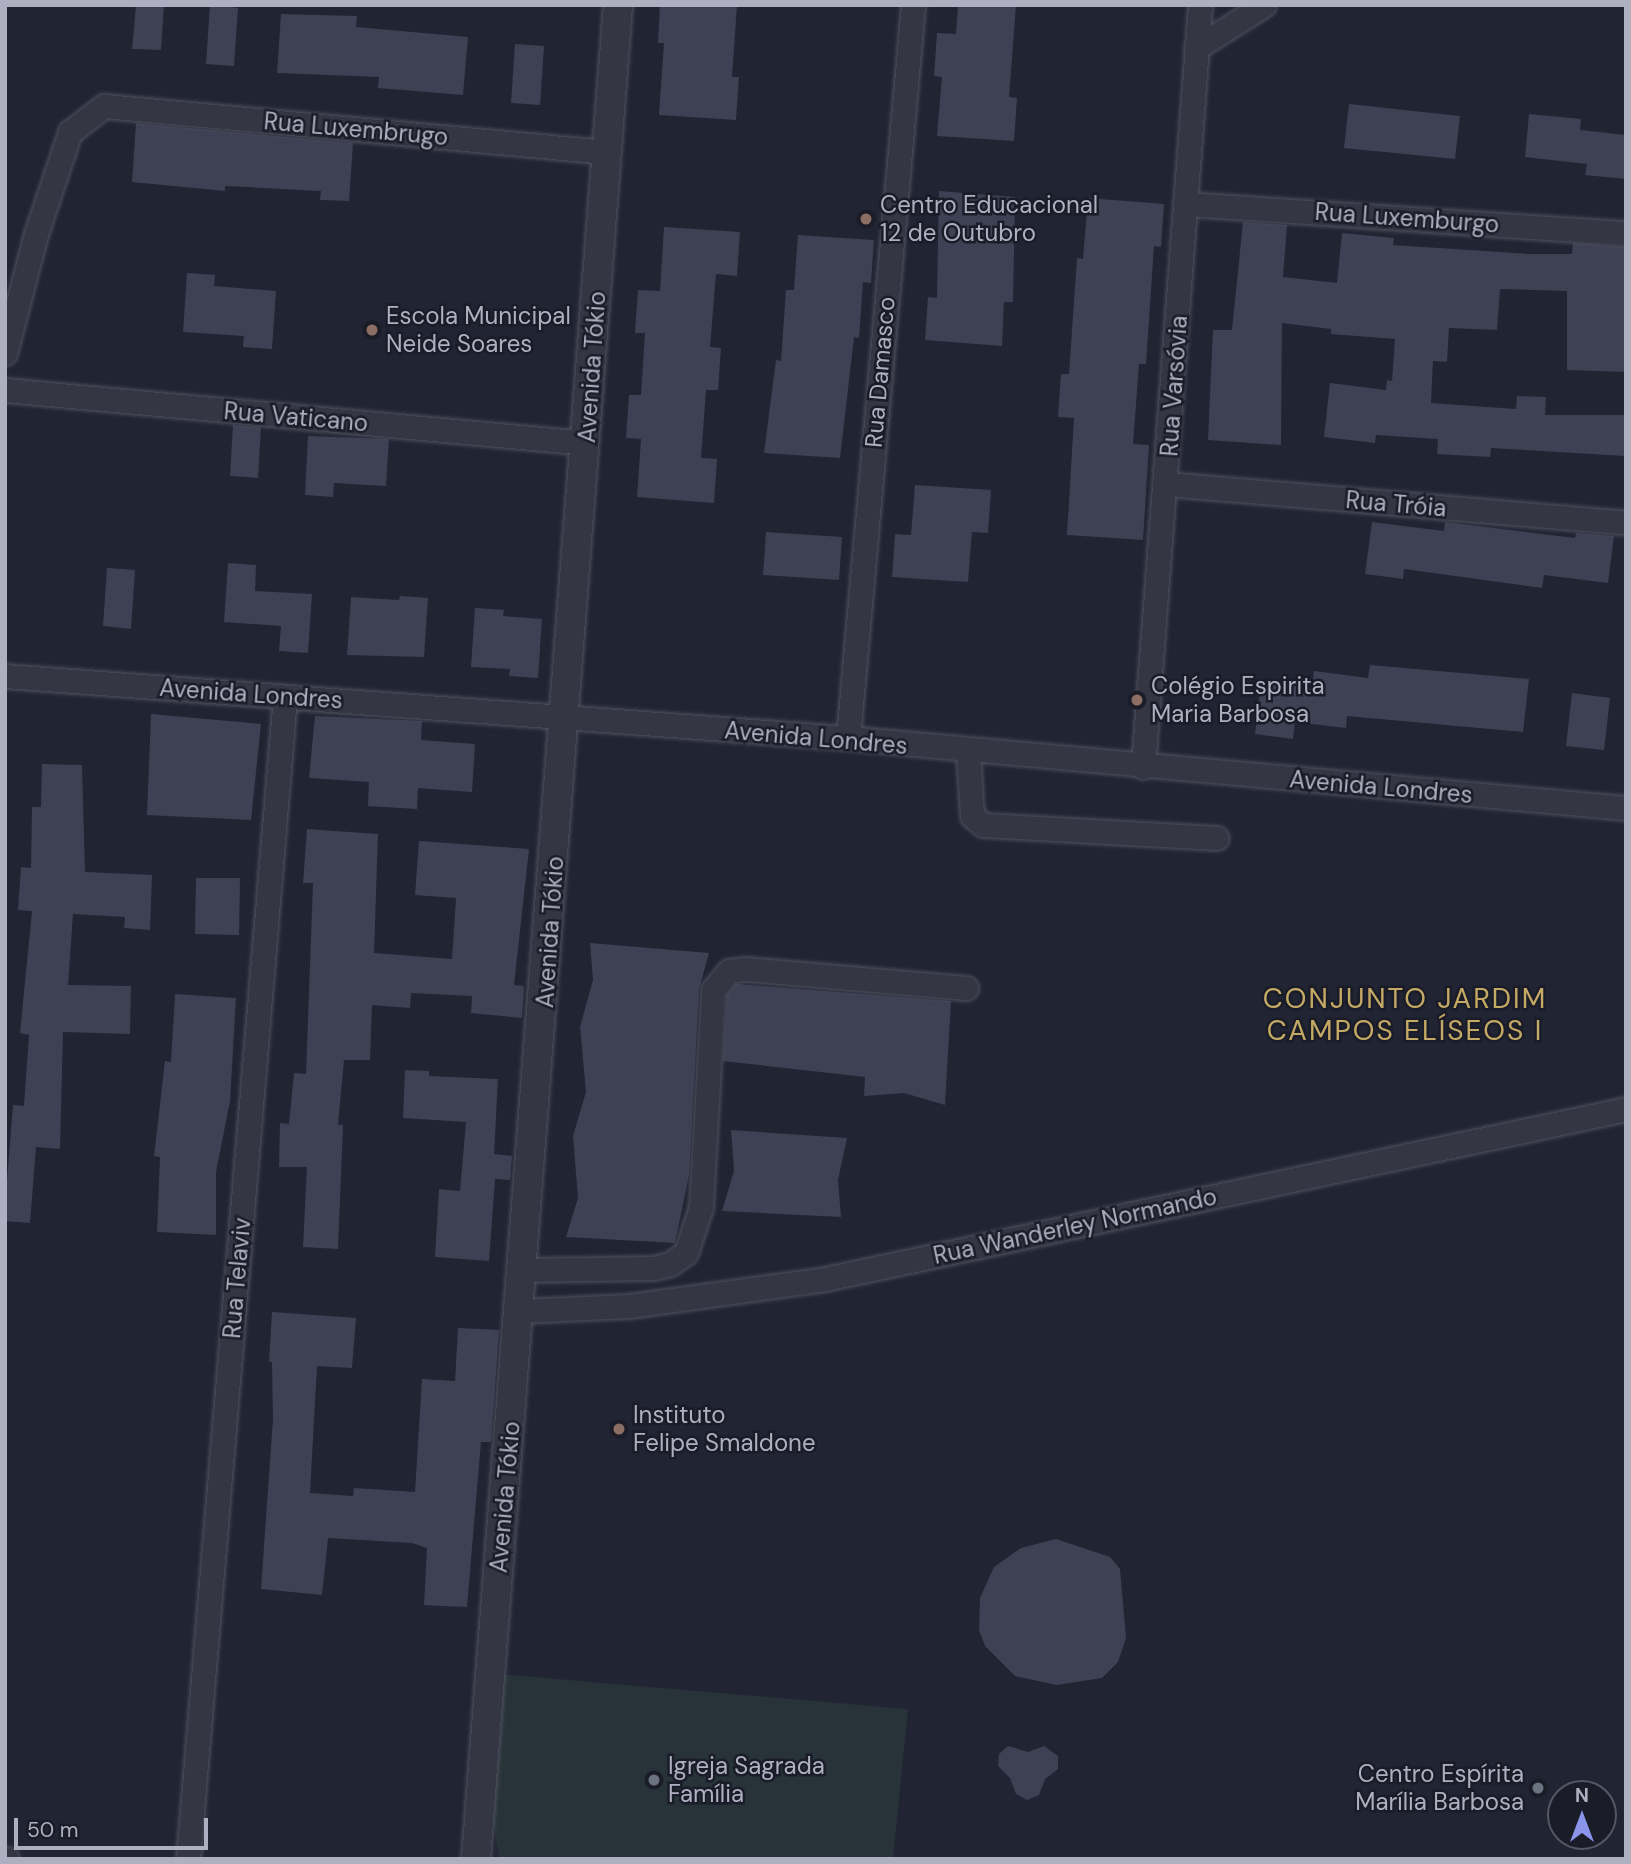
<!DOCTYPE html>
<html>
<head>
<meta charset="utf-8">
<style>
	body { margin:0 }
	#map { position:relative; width:1631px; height:1864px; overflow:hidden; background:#212433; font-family:"DM Sans",sans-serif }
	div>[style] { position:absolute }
	.green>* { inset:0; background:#273338 }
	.building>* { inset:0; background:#3e4153 }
	.roads { filter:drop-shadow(0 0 2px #4f515f) drop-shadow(0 0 2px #4f515f) }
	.minor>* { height:23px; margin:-11.5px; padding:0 11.5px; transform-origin:11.5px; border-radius:11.5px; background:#343644 }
	.tertiary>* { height:28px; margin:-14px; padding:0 14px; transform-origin:14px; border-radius:14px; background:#343644 }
	.dots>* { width:19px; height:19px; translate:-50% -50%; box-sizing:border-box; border:4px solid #1a1c28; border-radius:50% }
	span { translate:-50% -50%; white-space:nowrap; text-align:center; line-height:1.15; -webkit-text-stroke:5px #1a1c28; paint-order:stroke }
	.street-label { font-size:24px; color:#aeb0c1 }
	.poi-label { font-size:24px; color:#aeb0c1 }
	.left { translate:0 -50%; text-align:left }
	.right { translate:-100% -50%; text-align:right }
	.quarter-label { font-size:28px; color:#c5aa65; letter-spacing:2px }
	.frame { position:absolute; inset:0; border:7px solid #aeb0c1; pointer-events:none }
	.north { position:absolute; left:1547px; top:1780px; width:70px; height:70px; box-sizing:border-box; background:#1a1c28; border:2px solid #555765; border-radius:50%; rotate:0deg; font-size:19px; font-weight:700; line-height:28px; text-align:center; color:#aeb0c1 }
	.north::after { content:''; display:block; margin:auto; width:24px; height:32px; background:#8a94ea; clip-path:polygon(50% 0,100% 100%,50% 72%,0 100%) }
	.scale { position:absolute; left:14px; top:1818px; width:194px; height:32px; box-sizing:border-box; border:4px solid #aeb0c1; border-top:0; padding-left:9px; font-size:21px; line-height:24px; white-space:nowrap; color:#aeb0c1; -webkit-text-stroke:5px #1a1c28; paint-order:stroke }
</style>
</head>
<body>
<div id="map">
	<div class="green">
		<i style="clip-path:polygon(499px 1674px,908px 1709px,893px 1859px,499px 1859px,493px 1819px)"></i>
	</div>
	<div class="building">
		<i style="clip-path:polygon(136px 5px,164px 5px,161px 50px,132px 49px)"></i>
		<i style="clip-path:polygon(210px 5px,238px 8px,234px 66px,206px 64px)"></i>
		<i style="clip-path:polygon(660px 5px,737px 5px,732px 77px,739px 77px,736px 120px,659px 115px,664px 43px,658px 43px)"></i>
		<i style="clip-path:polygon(958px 5px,1016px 5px,1009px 97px,1017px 98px,1014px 141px,937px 136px,942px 77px,934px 76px,937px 33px,956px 34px)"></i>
		<i style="clip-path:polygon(281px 14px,357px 16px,356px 27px,468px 37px,463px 95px,378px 88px,379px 77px,277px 73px)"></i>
		<i style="clip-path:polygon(515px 44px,544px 46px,540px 105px,511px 103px)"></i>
		<i style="clip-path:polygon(1349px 104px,1460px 116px,1455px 159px,1344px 148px)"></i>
		<i style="clip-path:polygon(1529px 114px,1581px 119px,1580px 130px,1626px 135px,1626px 179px,1585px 175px,1587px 164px,1525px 157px)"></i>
		<i style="clip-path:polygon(136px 123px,353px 143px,349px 201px,320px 200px,321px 191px,225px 186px,225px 191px,132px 182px)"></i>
		<i style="clip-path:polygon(939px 191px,1015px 197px,1013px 302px,1004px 302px,1002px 346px,925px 340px,928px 297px,937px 298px)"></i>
		<i style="clip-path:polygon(1088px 198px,1164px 204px,1161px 247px,1154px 246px,1146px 364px,1139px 364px,1133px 444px,1149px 445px,1143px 540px,1067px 535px,1074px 418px,1058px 417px,1061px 374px,1069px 374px,1077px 258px,1083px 259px)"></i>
		<i style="clip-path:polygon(1243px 222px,1287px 225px,1283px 277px,1337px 283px,1342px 233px,1394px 238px,1393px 245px,1528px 254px,1572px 254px,1573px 243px,1626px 247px,1626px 372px,1567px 370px,1567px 291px,1500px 289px,1497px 330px,1449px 328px,1447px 362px,1433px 361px,1431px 403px,1516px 409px,1517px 396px,1546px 397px,1545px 415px,1626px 415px,1626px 456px,1491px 448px,1490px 457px,1437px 454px,1438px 439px,1376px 435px,1375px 443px,1324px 437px,1330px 383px,1386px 390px,1387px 380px,1392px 381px,1395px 339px,1331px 334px,1331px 329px,1282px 323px,1281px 445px,1208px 440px,1213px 330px,1232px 330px)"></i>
		<i style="clip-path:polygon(664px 227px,740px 232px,737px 276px,716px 274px,710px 347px,721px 348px,718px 390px,706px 390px,701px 458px,717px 459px,714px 503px,637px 497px,641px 439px,626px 438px,629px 395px,641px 395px,645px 333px,635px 333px,638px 290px,660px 291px)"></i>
		<i style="clip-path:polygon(798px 235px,874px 240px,871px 283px,863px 282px,859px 338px,854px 337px,840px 458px,764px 453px,776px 360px,781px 361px,786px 290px,794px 290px)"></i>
		<i style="clip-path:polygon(187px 273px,215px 275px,214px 286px,276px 291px,272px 349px,243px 347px,244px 336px,183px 332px)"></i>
		<i style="clip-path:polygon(233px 425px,261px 427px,258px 478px,230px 476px)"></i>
		<i style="clip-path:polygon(308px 436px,389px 439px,386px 486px,334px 483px,333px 497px,305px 495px)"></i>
		<i style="clip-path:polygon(915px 485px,991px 490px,988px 533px,972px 532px,968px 582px,892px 577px,895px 534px,911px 535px)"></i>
		<i style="clip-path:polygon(1372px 522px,1444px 531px,1445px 522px,1575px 538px,1576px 533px,1614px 536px,1608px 583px,1544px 575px,1542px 588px,1404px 569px,1403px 579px,1365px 574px)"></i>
		<i style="clip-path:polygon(766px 532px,842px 537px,839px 580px,763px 575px)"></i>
		<i style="clip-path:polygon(228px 563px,256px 565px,255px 591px,312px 594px,308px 653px,279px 651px,281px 626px,224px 622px)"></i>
		<i style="clip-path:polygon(107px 568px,135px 570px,131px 629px,103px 626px)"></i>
		<i style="clip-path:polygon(400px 596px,428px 598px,424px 657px,347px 655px,351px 597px,399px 600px)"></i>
		<i style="clip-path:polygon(475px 608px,504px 610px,503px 616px,542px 619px,538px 678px,509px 676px,510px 669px,471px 667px)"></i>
		<i style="clip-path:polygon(1370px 665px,1529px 679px,1523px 732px,1347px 716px,1346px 728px,1295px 722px,1293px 739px,1255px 734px,1261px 682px,1312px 688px,1314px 671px,1368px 678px)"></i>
		<i style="clip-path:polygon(1572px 693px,1610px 698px,1604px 750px,1566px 746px)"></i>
		<i style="clip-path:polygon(151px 714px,261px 724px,251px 820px,147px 815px)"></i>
		<i style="clip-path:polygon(315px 716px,422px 721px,421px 740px,475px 744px,472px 792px,418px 788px,417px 809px,368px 806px,369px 782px,309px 778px)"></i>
		<i style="clip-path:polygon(42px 764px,82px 765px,85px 872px,152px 875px,150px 930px,124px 928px,125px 917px,73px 914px,68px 985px,131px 986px,130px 1034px,63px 1032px,60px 1149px,36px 1147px,30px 1223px,5px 1221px,5px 1206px,13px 1105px,24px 1106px,29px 1035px,20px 1033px,32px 911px,18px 910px,21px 867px,31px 868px,32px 807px,41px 807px)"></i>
		<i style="clip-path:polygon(307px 829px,378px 834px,374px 953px,452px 959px,456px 898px,415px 895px,419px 841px,529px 849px,514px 985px,524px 986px,522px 1018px,471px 1013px,472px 996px,411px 993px,410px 1008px,372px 1005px,370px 1060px,344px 1060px,338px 1125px,343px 1125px,338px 1249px,303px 1247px,307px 1167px,279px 1167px,280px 1123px,289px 1124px,294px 1073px,306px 1074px,313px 883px,303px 883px)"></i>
		<i style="clip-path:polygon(196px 878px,240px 878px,239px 935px,195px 934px)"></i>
		<i style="clip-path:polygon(590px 943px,709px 953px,699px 989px,689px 1175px,675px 1243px,566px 1237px,578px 1198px,573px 1136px,586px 1092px,580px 1027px,593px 980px)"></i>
		<i style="clip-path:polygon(736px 984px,951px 1001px,945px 1105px,904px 1093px,864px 1096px,865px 1077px,723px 1061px,727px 995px)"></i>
		<i style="clip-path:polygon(175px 994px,236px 998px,230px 1101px,216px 1172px,216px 1235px,157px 1232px,160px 1157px,154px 1156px,165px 1061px,171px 1062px)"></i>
		<i style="clip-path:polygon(405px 1070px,429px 1071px,429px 1076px,498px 1079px,494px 1154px,512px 1156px,510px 1180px,495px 1179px,489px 1261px,435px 1257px,439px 1189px,460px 1191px,466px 1122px,403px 1118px)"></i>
		<i style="clip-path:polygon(731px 1130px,847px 1138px,838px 1180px,841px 1217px,722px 1211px,734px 1171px)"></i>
		<i style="clip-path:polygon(272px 1312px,356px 1318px,352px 1368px,317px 1366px,310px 1493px,353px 1496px,354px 1488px,415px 1492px,422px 1379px,455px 1381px,458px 1328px,499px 1330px,491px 1442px,481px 1442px,467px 1607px,424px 1605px,427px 1548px,412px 1543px,328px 1538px,322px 1595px,261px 1589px,273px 1419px,272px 1362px,269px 1362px)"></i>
		<i style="clip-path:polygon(1056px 1539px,1110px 1557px,1120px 1569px,1126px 1638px,1118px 1662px,1102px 1678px,1057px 1685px,1015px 1676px,985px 1646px,979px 1630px,980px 1598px,994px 1567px,1021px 1548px)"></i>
		<i style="clip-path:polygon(1008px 1746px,1028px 1752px,1044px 1746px,1058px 1756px,1058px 1769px,1045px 1779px,1039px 1795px,1027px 1800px,1016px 1794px,1010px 1778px,998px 1766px,999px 1754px)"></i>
	</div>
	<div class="roads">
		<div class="minor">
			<i style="left:1196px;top:48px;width:80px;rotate:-32.3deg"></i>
			<i style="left:1187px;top:204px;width:440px;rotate:3.8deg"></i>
			<i style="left:5px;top:353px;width:123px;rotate:-75.4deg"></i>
			<i style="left:36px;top:234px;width:108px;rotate:-71.6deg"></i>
			<i style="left:70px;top:132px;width:43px;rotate:-37.4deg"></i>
			<i style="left:104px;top:106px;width:505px;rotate:5.23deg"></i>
			<i style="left:5px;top:390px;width:583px;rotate:5.21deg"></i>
			<i style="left:1166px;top:484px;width:462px;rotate:4.8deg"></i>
			<i style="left:5px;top:676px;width:845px;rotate:4.21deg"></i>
			<i style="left:848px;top:738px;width:781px;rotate:5.14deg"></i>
			<i style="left:848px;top:738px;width:736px;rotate:-84.93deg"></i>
			<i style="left:968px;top:752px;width:64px;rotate:86.4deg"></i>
			<i style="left:972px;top:816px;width:14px;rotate:39deg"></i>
			<i style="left:983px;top:825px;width:234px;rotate:3.2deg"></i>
			<i style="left:1143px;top:767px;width:764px;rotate:-85.72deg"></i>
			<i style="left:524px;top:1270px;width:129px;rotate:-0.9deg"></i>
			<i style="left:653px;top:1268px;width:17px;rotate:-13deg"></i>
			<i style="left:670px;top:1264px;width:19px;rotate:-35deg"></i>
			<i style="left:686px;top:1253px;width:48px;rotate:-71.9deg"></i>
			<i style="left:701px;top:1207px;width:217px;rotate:-86.8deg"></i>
			<i style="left:713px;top:990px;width:25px;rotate:-50deg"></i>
			<i style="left:729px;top:971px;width:16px;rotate:-7deg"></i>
			<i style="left:745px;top:969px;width:222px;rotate:4.9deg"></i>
			<i style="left:520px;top:1311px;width:109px;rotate:-2.6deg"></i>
			<i style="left:629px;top:1306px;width:198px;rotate:-7.8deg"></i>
			<i style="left:825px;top:1279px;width:819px;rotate:-11.98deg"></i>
			<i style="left:5px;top:1859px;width:2px"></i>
			<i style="left:188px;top:1859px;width:1166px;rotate:-85.23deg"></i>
		</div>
		<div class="tertiary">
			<i style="left:476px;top:1859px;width:1859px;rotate:-85.62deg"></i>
		</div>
	</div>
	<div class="dots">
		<i style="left:866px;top:219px;background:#8d6e63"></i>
		<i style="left:372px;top:330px;background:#8d6e63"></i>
		<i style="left:1137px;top:700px;background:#8d6e63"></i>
		<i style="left:619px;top:1429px;background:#8d6e63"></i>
		<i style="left:654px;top:1780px;background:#6b7280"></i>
		<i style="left:1538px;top:1788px;background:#6b7280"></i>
	</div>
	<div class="street-label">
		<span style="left:356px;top:129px;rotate:5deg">Rua Luxembrugo</span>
		<span style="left:1407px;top:218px;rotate:4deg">Rua Luxemburgo</span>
		<span style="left:592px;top:367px;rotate:-86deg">Avenida Tókio</span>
		<span style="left:880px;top:372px;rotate:-85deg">Rua Damasco</span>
		<span style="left:1174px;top:386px;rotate:-86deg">Rua Varsóvia</span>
		<span style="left:296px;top:417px;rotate:5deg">Rua Vaticano</span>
		<span style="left:1396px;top:504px;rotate:5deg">Rua Tróia</span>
		<span style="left:251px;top:694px;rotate:4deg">Avenida Londres</span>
		<span style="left:816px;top:738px;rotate:5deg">Avenida Londres</span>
		<span style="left:1381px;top:787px;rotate:5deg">Avenida Londres</span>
		<span style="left:550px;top:932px;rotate:-86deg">Avenida Tókio</span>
		<span style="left:1075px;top:1226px;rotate:-12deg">Rua Wanderley Normando</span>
		<span style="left:237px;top:1278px;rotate:-85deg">Rua Telaviv</span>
		<span style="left:505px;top:1497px;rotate:-85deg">Avenida Tókio</span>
	</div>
	<div class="poi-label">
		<span class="left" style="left:880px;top:219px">Centro Educacional<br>12 de Outubro</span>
		<span class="left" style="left:386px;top:330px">Escola Municipal<br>Neide Soares</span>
		<span class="left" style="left:1151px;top:700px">Colégio Espirita<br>Maria Barbosa</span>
		<span class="left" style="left:633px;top:1429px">Instituto<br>Felipe Smaldone</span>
		<span class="left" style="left:668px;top:1780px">Igreja Sagrada<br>Família</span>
		<span class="right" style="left:1524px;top:1788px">Centro Espírita<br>Marília Barbosa</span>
	</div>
	<div class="quarter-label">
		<span style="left:1405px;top:1015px">CONJUNTO JARDIM<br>CAMPOS ELÍSEOS I</span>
	</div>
	<div class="frame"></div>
	<div class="north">N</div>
	<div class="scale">50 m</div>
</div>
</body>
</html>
